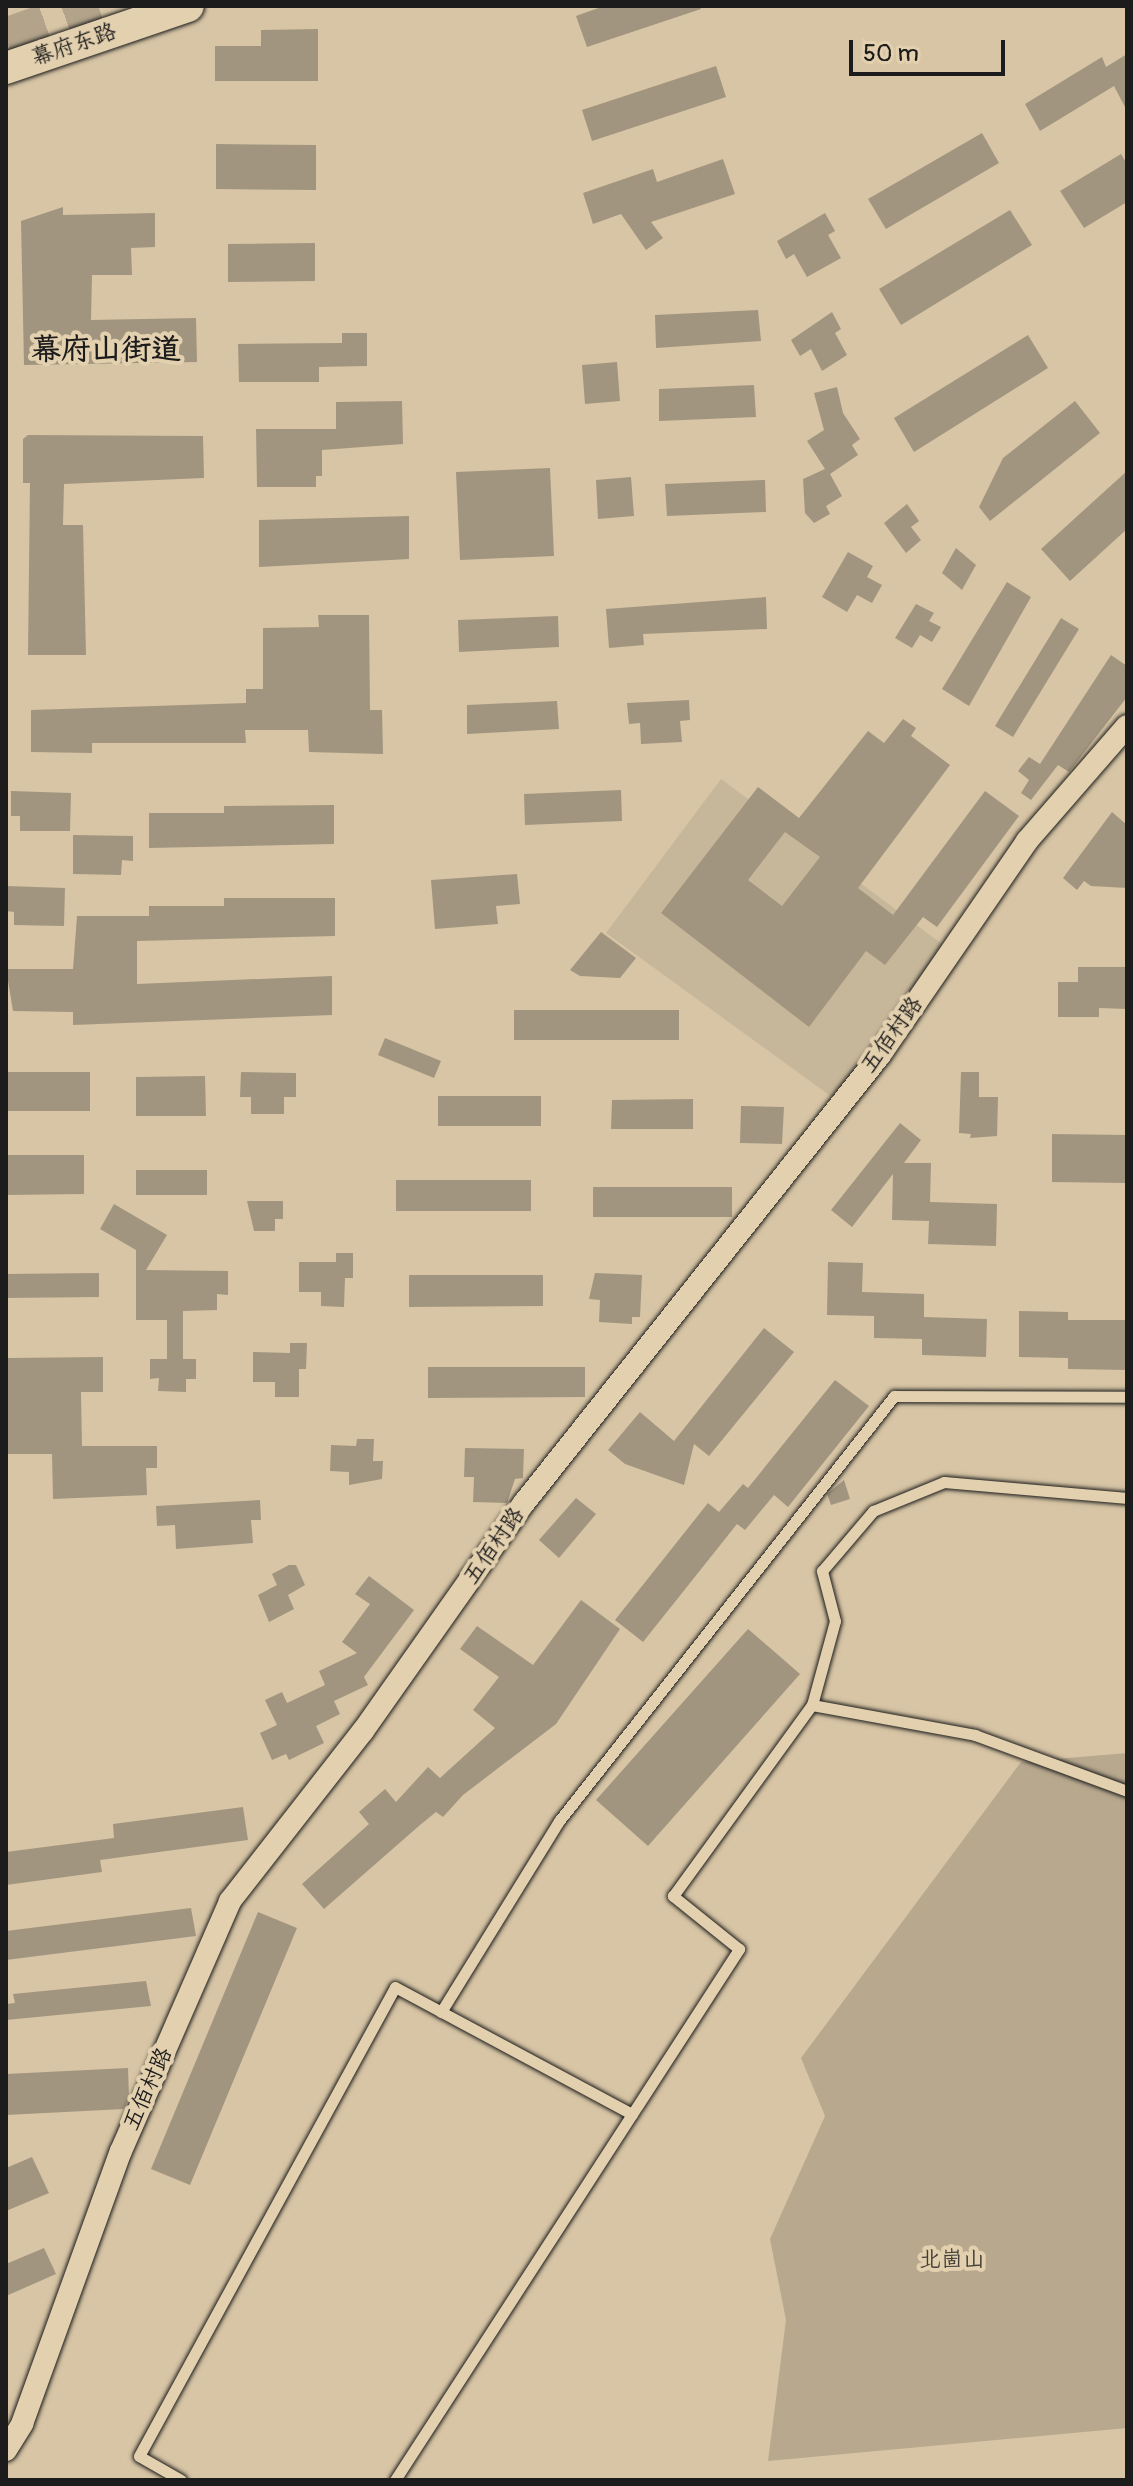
<!DOCTYPE html>
<html>
<head>
<meta charset="utf-8">
<style>
	body { margin:0 }
	#map { position:relative; width:1133px; height:2486px; overflow:hidden; background:#d7c5a5; font-family:Pangolin,"LXGW WenKai TC",sans-serif }
	div>[style] { position:absolute }
	.built>* { inset:0; background:#c7b79a }
	.green>* { inset:0; background:#b8a98e }
	.building>* { inset:0; background:#a2957f }
	.highway-tunnel>* { height:42px; margin-top:-21px; transform-origin:0; background:repeating-linear-gradient(90deg,#b2a38a 0 42px,transparent 0 63px) }
	.roads { filter:drop-shadow(0 0 2px #1c1c1c) drop-shadow(0 0 2px #1c1c1c) }
	.lane>* { height:11px; margin:-5.5px; padding:0 5.5px; transform-origin:5.5px; border-radius:5.5px; background:#e3d0ae }
	.street>* { height:22px; margin:-11px; padding:0 11px; transform-origin:11px; border-radius:11px; background:#e3d0ae }
	.secondary>* { height:32px; margin:-16px; padding:0 16px; transform-origin:16px; border-radius:16px; background:#e3d0ae }
	span { translate:-50% -50%; white-space:nowrap; text-align:center; line-height:1.15; -webkit-text-stroke:8px #e3d0ae; paint-order:stroke }
	.street-label { font-size:22px; color:#1c1c1c }
	.park-label { font-size:22px; color:#433f38 }
	.district-label { font-size:30px; color:#1c1c1c; font-weight:700 }
	.frame { position:absolute; inset:0; border:8px solid #1c1c1c; pointer-events:none }
	.scale { position:absolute; left:849px; top:40px; width:156px; height:36px; box-sizing:border-box; border:4px solid #1c1c1c; border-top:0; padding-left:10px; font-size:24px; line-height:28px; white-space:nowrap; color:#1c1c1c; -webkit-text-stroke:6px #e3d0ae; paint-order:stroke }
</style>
</head>
<body>
<div id="map">
	<div class="built">
		<i style="clip-path:polygon(721px 779px,950px 950px,836px 1100px,606px 933px)"></i>
	</div>
	<div class="green">
		<i style="clip-path:polygon(1127px 1753px,1127px 2428px,768px 2461px,786px 2320px,770px 2239px,825px 2116px,801px 2058px,1021px 1762px)"></i>
	</div>
	<div class="building">
		<i style="clip-path:polygon(604px 6px,700px 6px,701px 9px,587px 47px,576px 16px)"></i>
		<i style="clip-path:polygon(318px 29px,318px 81px,215px 81px,215px 46px,261px 46px,261px 30px)"></i>
		<i style="clip-path:polygon(1127px 54px,1127px 111px,1114px 86px,1040px 131px,1025px 104px,1102px 57px,1106px 67px)"></i>
		<i style="clip-path:polygon(716px 66px,726px 97px,592px 141px,582px 110px)"></i>
		<i style="clip-path:polygon(982px 133px,999px 163px,886px 229px,868px 199px)"></i>
		<i style="clip-path:polygon(216px 144px,316px 145px,316px 190px,216px 189px)"></i>
		<i style="clip-path:polygon(1121px 154px,1127px 164px,1127px 202px,1084px 228px,1060px 191px)"></i>
		<i style="clip-path:polygon(723px 159px,735px 194px,651px 222px,663px 238px,646px 250px,621px 214px,593px 224px,583px 193px,653px 169px,657px 182px)"></i>
		<i style="clip-path:polygon(63px 207px,63px 215px,155px 213px,155px 247px,131px 248px,132px 275px,92px 275px,91px 320px,196px 318px,197px 362px,24px 365px,21px 221px)"></i>
		<i style="clip-path:polygon(1010px 210px,1032px 245px,901px 325px,879px 289px)"></i>
		<i style="clip-path:polygon(825px 213px,835px 231px,828px 235px,841px 258px,807px 277px,794px 254px,786px 259px,777px 241px)"></i>
		<i style="clip-path:polygon(315px 243px,315px 281px,228px 282px,228px 244px)"></i>
		<i style="clip-path:polygon(758px 310px,761px 341px,656px 348px,655px 315px)"></i>
		<i style="clip-path:polygon(832px 312px,841px 329px,835px 333px,847px 355px,822px 371px,811px 349px,800px 356px,791px 340px)"></i>
		<i style="clip-path:polygon(342px 333px,367px 333px,367px 366px,319px 367px,319px 382px,239px 382px,238px 344px,342px 343px)"></i>
		<i style="clip-path:polygon(1028px 335px,1048px 368px,914px 452px,894px 418px)"></i>
		<i style="clip-path:polygon(617px 362px,620px 401px,585px 404px,582px 365px)"></i>
		<i style="clip-path:polygon(754px 385px,756px 417px,659px 421px,659px 389px)"></i>
		<i style="clip-path:polygon(837px 387px,843px 413px,860px 439px,852px 445px,858px 455px,830px 474px,842px 496px,826px 506px,830px 514px,814px 523px,805px 513px,803px 479px,825px 469px,807px 441px,824px 430px,814px 393px)"></i>
		<i style="clip-path:polygon(402px 401px,403px 444px,322px 450px,322px 476px,316px 476px,316px 487px,257px 487px,256px 429px,336px 429px,336px 402px)"></i>
		<i style="clip-path:polygon(1075px 401px,1100px 433px,990px 521px,979px 507px,1003px 458px)"></i>
		<i style="clip-path:polygon(28px 435px,203px 436px,204px 478px,64px 484px,63px 525px,83px 525px,86px 655px,28px 655px,30px 483px,23px 483px,23px 439px)"></i>
		<i style="clip-path:polygon(550px 468px,554px 556px,460px 560px,456px 472px)"></i>
		<i style="clip-path:polygon(1127px 471px,1127px 529px,1070px 581px,1041px 549px)"></i>
		<i style="clip-path:polygon(631px 477px,634px 516px,598px 519px,596px 480px)"></i>
		<i style="clip-path:polygon(765px 480px,766px 512px,667px 516px,665px 484px)"></i>
		<i style="clip-path:polygon(907px 504px,919px 521px,911px 527px,921px 540px,906px 553px,884px 523px)"></i>
		<i style="clip-path:polygon(409px 516px,409px 559px,259px 567px,259px 520px)"></i>
		<i style="clip-path:polygon(956px 548px,976px 565px,962px 590px,942px 573px)"></i>
		<i style="clip-path:polygon(848px 552px,873px 566px,867px 577px,882px 585px,872px 603px,857px 595px,847px 612px,822px 597px)"></i>
		<i style="clip-path:polygon(1007px 582px,1031px 597px,969px 706px,942px 689px)"></i>
		<i style="clip-path:polygon(766px 597px,767px 629px,643px 634px,644px 645px,609px 648px,606px 609px)"></i>
		<i style="clip-path:polygon(916px 604px,934px 613px,929px 621px,941px 627px,932px 642px,920px 635px,912px 648px,895px 638px)"></i>
		<i style="clip-path:polygon(318px 615px,369px 615px,370px 710px,382px 710px,383px 754px,309px 752px,308px 730px,245px 730px,246px 743px,92px 743px,92px 753px,31px 752px,31px 710px,246px 703px,246px 689px,263px 689px,263px 628px,319px 627px)"></i>
		<i style="clip-path:polygon(558px 616px,559px 647px,459px 652px,458px 620px)"></i>
		<i style="clip-path:polygon(1061px 618px,1079px 629px,1013px 737px,995px 726px)"></i>
		<i style="clip-path:polygon(1111px 655px,1127px 666px,1127px 697px,1069px 772px,1058px 765px,1031px 800px,1021px 793px,1029px 780px,1018px 771px,1029px 757px,1040px 764px)"></i>
		<i style="clip-path:polygon(689px 700px,690px 720px,680px 721px,682px 742px,641px 744px,640px 723px,629px 724px,627px 703px)"></i>
		<i style="clip-path:polygon(557px 701px,559px 729px,467px 734px,467px 705px)"></i>
		<i style="clip-path:polygon(evenodd,903px 719px,916px 728px,911px 736px,950px 765px,858px 888px,893px 915px,985px 791px,1019px 816px,937px 927px,923px 917px,885px 965px,866px 951px,809px 1027px,661px 913px,758px 787px,799px 818px,868px 731px,884px 743px,903px 719px,785px 832px,820px 857px,782px 906px,748px 880px,785px 832px)"></i>
		<i style="clip-path:polygon(621px 790px,622px 821px,525px 825px,524px 794px)"></i>
		<i style="clip-path:polygon(11px 791px,71px 793px,70px 831px,20px 831px,20px 816px,11px 816px)"></i>
		<i style="clip-path:polygon(334px 805px,334px 844px,149px 848px,149px 813px,224px 813px,224px 806px)"></i>
		<i style="clip-path:polygon(1112px 812px,1127px 825px,1127px 888px,1091px 886px,1084px 881px,1077px 890px,1063px 878px)"></i>
		<i style="clip-path:polygon(73px 835px,133px 836px,133px 861px,122px 860px,121px 875px,73px 874px)"></i>
		<i style="clip-path:polygon(517px 874px,520px 904px,496px 906px,498px 924px,435px 929px,431px 880px)"></i>
		<i style="clip-path:polygon(6px 886px,65px 888px,64px 926px,14px 925px,14px 912px,6px 911px)"></i>
		<i style="clip-path:polygon(224px 898px,335px 898px,335px 936px,137px 941px,137px 984px,332px 976px,332px 1015px,73px 1025px,73px 1012px,13px 1011px,6px 969px,73px 969px,77px 916px,149px 916px,149px 906px,224px 906px)"></i>
		<i style="clip-path:polygon(601px 932px,636px 958px,620px 978px,580px 976px,570px 970px)"></i>
		<i style="clip-path:polygon(1078px 967px,1127px 967px,1127px 1009px,1099px 1008px,1099px 1017px,1058px 1017px,1058px 982px,1078px 982px)"></i>
		<i style="clip-path:polygon(514px 1010px,679px 1010px,679px 1040px,514px 1040px)"></i>
		<i style="clip-path:polygon(385px 1038px,441px 1061px,434px 1078px,378px 1055px)"></i>
		<i style="clip-path:polygon(6px 1072px,90px 1072px,90px 1111px,6px 1111px)"></i>
		<i style="clip-path:polygon(241px 1072px,296px 1073px,296px 1097px,284px 1097px,284px 1114px,251px 1114px,251px 1097px,240px 1097px)"></i>
		<i style="clip-path:polygon(961px 1072px,979px 1072px,979px 1097px,998px 1097px,997px 1136px,970px 1138px,971px 1134px,959px 1133px)"></i>
		<i style="clip-path:polygon(205px 1076px,206px 1116px,136px 1116px,136px 1077px)"></i>
		<i style="clip-path:polygon(438px 1096px,541px 1096px,541px 1126px,438px 1126px)"></i>
		<i style="clip-path:polygon(693px 1099px,693px 1129px,611px 1129px,612px 1100px)"></i>
		<i style="clip-path:polygon(741px 1106px,784px 1107px,782px 1144px,740px 1143px)"></i>
		<i style="clip-path:polygon(900px 1123px,921px 1140px,904px 1163px,931px 1163px,930px 1202px,997px 1204px,996px 1246px,928px 1244px,929px 1221px,892px 1220px,893px 1174px,852px 1227px,831px 1210px)"></i>
		<i style="clip-path:polygon(1052px 1134px,1127px 1135px,1127px 1183px,1052px 1182px)"></i>
		<i style="clip-path:polygon(6px 1155px,84px 1155px,84px 1194px,6px 1195px)"></i>
		<i style="clip-path:polygon(136px 1170px,207px 1170px,207px 1195px,136px 1195px)"></i>
		<i style="clip-path:polygon(396px 1180px,531px 1180px,531px 1211px,396px 1211px)"></i>
		<i style="clip-path:polygon(593px 1187px,732px 1187px,732px 1217px,593px 1217px)"></i>
		<i style="clip-path:polygon(247px 1201px,283px 1201px,283px 1219px,275px 1219px,275px 1231px,254px 1231px)"></i>
		<i style="clip-path:polygon(114px 1204px,167px 1235px,146px 1270px,228px 1271px,228px 1295px,217px 1294px,217px 1310px,183px 1311px,183px 1359px,196px 1359px,196px 1379px,186px 1379px,186px 1392px,158px 1391px,159px 1378px,150px 1379px,150px 1359px,167px 1359px,167px 1320px,136px 1320px,136px 1250px,100px 1229px)"></i>
		<i style="clip-path:polygon(336px 1253px,353px 1253px,353px 1278px,345px 1278px,344px 1307px,321px 1306px,321px 1292px,299px 1292px,299px 1262px,336px 1262px)"></i>
		<i style="clip-path:polygon(828px 1262px,863px 1263px,862px 1292px,924px 1294px,924px 1317px,987px 1319px,986px 1357px,922px 1355px,922px 1339px,874px 1338px,874px 1316px,827px 1315px)"></i>
		<i style="clip-path:polygon(99px 1273px,99px 1297px,6px 1298px,6px 1274px)"></i>
		<i style="clip-path:polygon(595px 1273px,642px 1275px,640px 1317px,632px 1317px,632px 1324px,599px 1322px,600px 1300px,589px 1299px)"></i>
		<i style="clip-path:polygon(409px 1275px,543px 1275px,543px 1306px,409px 1307px)"></i>
		<i style="clip-path:polygon(1019px 1311px,1068px 1312px,1068px 1320px,1127px 1320px,1127px 1370px,1068px 1369px,1068px 1358px,1019px 1357px)"></i>
		<i style="clip-path:polygon(764px 1328px,794px 1352px,709px 1456px,694px 1444px,684px 1485px,625px 1464px,608px 1450px,640px 1412px,674px 1441px)"></i>
		<i style="clip-path:polygon(290px 1343px,307px 1343px,306px 1369px,299px 1369px,299px 1397px,275px 1397px,275px 1382px,253px 1382px,253px 1352px,290px 1353px)"></i>
		<i style="clip-path:polygon(103px 1357px,103px 1392px,81px 1392px,82px 1446px,157px 1446px,157px 1468px,146px 1468px,147px 1495px,53px 1499px,52px 1454px,6px 1454px,6px 1358px)"></i>
		<i style="clip-path:polygon(428px 1367px,585px 1367px,585px 1397px,428px 1398px)"></i>
		<i style="clip-path:polygon(835px 1380px,869px 1406px,788px 1507px,774px 1495px,745px 1530px,737px 1524px,643px 1642px,615px 1620px,708px 1503px,719px 1512px,743px 1484px,748px 1488px)"></i>
		<i style="clip-path:polygon(357px 1439px,374px 1439px,373px 1461px,383px 1461px,382px 1479px,349px 1485px,349px 1472px,330px 1471px,331px 1445px,356px 1446px)"></i>
		<i style="clip-path:polygon(465px 1448px,524px 1449px,523px 1478px,515px 1479px,507px 1503px,473px 1502px,474px 1477px,464px 1477px)"></i>
		<i style="clip-path:polygon(844px 1480px,850px 1499px,831px 1505px,827px 1494px)"></i>
		<i style="clip-path:polygon(576px 1498px,596px 1514px,559px 1558px,539px 1540px)"></i>
		<i style="clip-path:polygon(260px 1500px,261px 1520px,251px 1520px,253px 1543px,176px 1549px,175px 1525px,157px 1526px,156px 1506px)"></i>
		<i style="clip-path:polygon(289px 1565px,296px 1565px,305px 1585px,288px 1595px,294px 1609px,269px 1622px,258px 1595px,277px 1585px,272px 1574px)"></i>
		<i style="clip-path:polygon(369px 1576px,414px 1610px,364px 1677px,368px 1685px,334px 1701px,340px 1714px,316px 1726px,324px 1743px,289px 1760px,286px 1754px,272px 1760px,260px 1733px,277px 1725px,265px 1700px,282px 1692px,287px 1703px,325px 1685px,319px 1671px,357px 1653px,342px 1642px,370px 1604px,355px 1594px)"></i>
		<i style="clip-path:polygon(581px 1600px,620px 1629px,556px 1724px,463px 1795px,443px 1817px,436px 1812px,420px 1825px,324px 1909px,302px 1884px,369px 1824px,359px 1812px,385px 1789px,396px 1802px,428px 1767px,440px 1778px,495px 1728px,473px 1710px,499px 1677px,460px 1649px,477px 1626px,533px 1665px)"></i>
		<i style="clip-path:polygon(748px 1629px,800px 1674px,648px 1846px,596px 1800px)"></i>
		<i style="clip-path:polygon(243px 1807px,248px 1840px,100px 1860px,102px 1872px,6px 1885px,6px 1852px,114px 1838px,113px 1824px)"></i>
		<i style="clip-path:polygon(191px 1908px,196px 1936px,6px 1960px,6px 1931px)"></i>
		<i style="clip-path:polygon(258px 1912px,297px 1928px,190px 2185px,151px 2169px)"></i>
		<i style="clip-path:polygon(146px 1981px,151px 2006px,6px 2020px,6px 2004px,15px 2003px,13px 1994px)"></i>
		<i style="clip-path:polygon(128px 2068px,129px 2097px,124px 2109px,6px 2115px,6px 2074px)"></i>
		<i style="clip-path:polygon(32px 2157px,49px 2193px,6px 2211px,6px 2168px)"></i>
		<i style="clip-path:polygon(44px 2248px,56px 2274px,6px 2296px,6px 2264px)"></i>
	</div>
	<div class="highway-tunnel">
		<i style="left:6px;top:39px;width:98px;rotate:-19.7deg"></i>
	</div>
	<div class="roads">
		<div class="lane">
			<i style="left:812px;top:1705px;width:166px;rotate:10.4deg"></i>
			<i style="left:975px;top:1735px;width:162px;rotate:20.2deg"></i>
			<i style="left:441px;top:2012px;width:225px;rotate:-58.3deg"></i>
			<i style="left:559px;top:1821px;width:541px;rotate:-51.75deg"></i>
			<i style="left:894px;top:1396px;width:233px;rotate:0.2deg"></i>
			<i style="left:181px;top:2480px;width:48px;rotate:-150.3deg"></i>
			<i style="left:139px;top:2456px;width:534px;rotate:-61.37deg"></i>
			<i style="left:395px;top:1987px;width:269px;rotate:28.2deg"></i>
			<i style="left:395px;top:2480px;width:633px;rotate:-57.06deg"></i>
			<i style="left:739px;top:1949px;width:85px;rotate:-141.2deg"></i>
			<i style="left:673px;top:1896px;width:236px;rotate:-54deg"></i>
			<i style="left:812px;top:1705px;width:87px;rotate:-74.7deg"></i>
			<i style="left:835px;top:1621px;width:52px;rotate:-104.6deg"></i>
			<i style="left:822px;top:1571px;width:79px;rotate:-49.6deg"></i>
			<i style="left:873px;top:1511px;width:77px;rotate:-22.2deg"></i>
			<i style="left:944px;top:1482px;width:184px;rotate:5deg"></i>
		</div>
		<div class="street">
			<i style="left:6px;top:2450px;width:31px;rotate:-58deg"></i>
			<i style="left:22px;top:2424px;width:290px;rotate:-70.1deg"></i>
			<i style="left:121px;top:2151px;width:273px;rotate:-66.4deg"></i>
			<i style="left:230px;top:1901px;width:216px;rotate:-52deg"></i>
			<i style="left:363px;top:1731px;width:279px;rotate:-54.8deg"></i>
			<i style="left:524px;top:1503px;width:572px;rotate:-51.53deg"></i>
			<i style="left:880px;top:1055px;width:260px;rotate:-55.5deg"></i>
			<i style="left:1027px;top:841px;width:152px;rotate:-49deg"></i>
		</div>
		<div class="secondary">
			<i style="left:6px;top:68px;width:192px;rotate:-18.8deg"></i>
		</div>
	</div>
	<div class="street-label">
		<span style="left:74px;top:45px;rotate:-19deg">幕府东路</span>
		<span style="left:892px;top:1035px;rotate:-54deg">五佰村路</span>
		<span style="left:494px;top:1546px;rotate:-55deg">五佰村路</span>
		<span style="left:148px;top:2089px;rotate:-66deg">五佰村路</span>
	</div>
	<div class="park-label">
		<span style="left:952px;top:2260px">北崮山</span>
	</div>
	<div class="district-label">
		<span style="left:106px;top:350px">幕府山街道</span>
	</div>
	<div class="frame"></div>
	<div class="scale">50 m</div>
</div>
</body>
</html>
